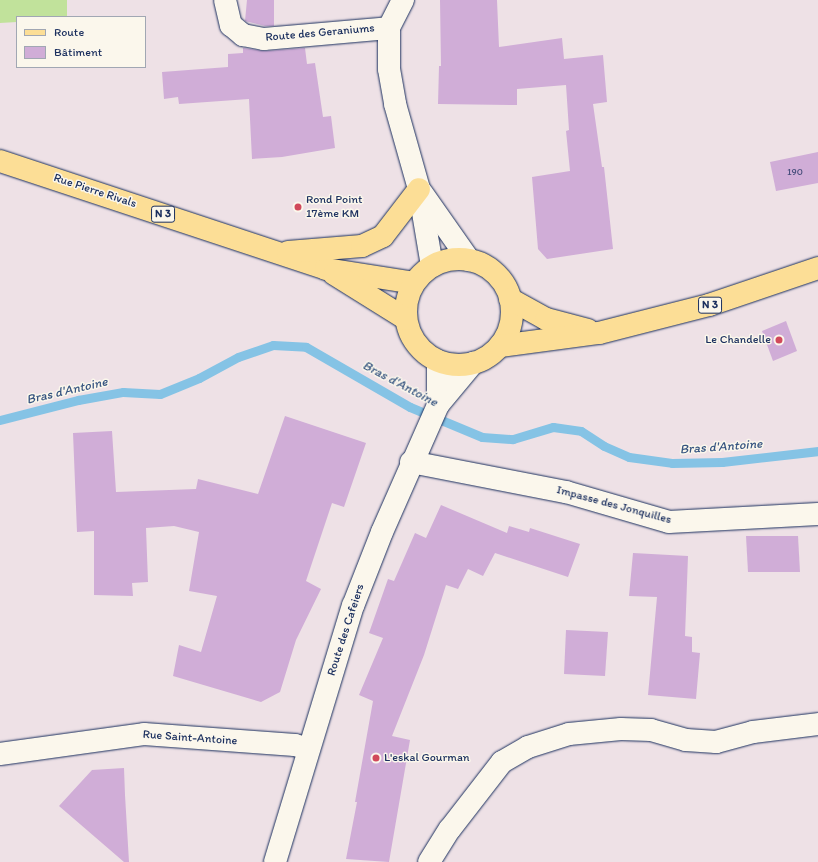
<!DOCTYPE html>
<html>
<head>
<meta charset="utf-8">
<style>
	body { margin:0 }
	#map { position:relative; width:818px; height:862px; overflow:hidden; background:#eee1e6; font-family:Itim,sans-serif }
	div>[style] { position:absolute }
	.green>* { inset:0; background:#c1e29b }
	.stream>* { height:9px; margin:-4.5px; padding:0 4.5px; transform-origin:4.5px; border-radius:4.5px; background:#85c3e5 }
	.building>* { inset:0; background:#d0add7 }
	.roads { filter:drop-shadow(0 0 1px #1b2f5e) drop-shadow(0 0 1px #1b2f5e) }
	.street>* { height:22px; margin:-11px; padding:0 11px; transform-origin:11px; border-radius:11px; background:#fbf7ec }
	.secondary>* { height:22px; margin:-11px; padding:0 11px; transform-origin:11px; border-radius:11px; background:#fbf7ec }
	.primary>* { height:22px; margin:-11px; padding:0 11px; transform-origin:11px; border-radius:11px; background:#fcde96 }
	.primary>.ring { margin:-11px; padding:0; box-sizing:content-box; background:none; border:22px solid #fcde96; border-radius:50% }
	.dots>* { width:11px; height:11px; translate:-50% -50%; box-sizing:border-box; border:2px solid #fbf7ec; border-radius:50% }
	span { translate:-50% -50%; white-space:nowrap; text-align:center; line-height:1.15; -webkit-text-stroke:3px #fbf7ec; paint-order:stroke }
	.number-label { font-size:10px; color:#484e7c }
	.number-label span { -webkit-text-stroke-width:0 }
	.shield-label span { padding:1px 3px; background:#fbf7ec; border:1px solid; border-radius:3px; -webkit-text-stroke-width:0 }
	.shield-label { font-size:11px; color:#1b2f5e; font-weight:700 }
	.street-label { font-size:12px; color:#1b2f5e }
	.poi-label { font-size:12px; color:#1b2f5e }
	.left { translate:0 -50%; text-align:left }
	.right { translate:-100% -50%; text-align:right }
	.water-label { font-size:13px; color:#365480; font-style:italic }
	.legend { position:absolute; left:16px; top:16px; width:130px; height:52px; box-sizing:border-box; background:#fbf7ec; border:1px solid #a1a7b3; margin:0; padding:5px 7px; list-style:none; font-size:12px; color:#1b2f5e }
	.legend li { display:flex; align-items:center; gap:8px; height:20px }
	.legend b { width:20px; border:1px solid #a1a7b3 }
</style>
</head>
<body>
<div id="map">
	<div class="green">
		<i style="clip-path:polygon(0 0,67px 0,67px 17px,17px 17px,17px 22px,0 23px)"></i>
	</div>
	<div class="stream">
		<i style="left:0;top:420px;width:81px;rotate:-14.4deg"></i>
		<i style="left:78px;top:400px;width:46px;rotate:-10.1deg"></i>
		<i style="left:123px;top:392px;width:37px;rotate:3deg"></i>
		<i style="left:160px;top:394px;width:42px;rotate:-22.3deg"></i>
		<i style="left:199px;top:378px;width:44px;rotate:-28.3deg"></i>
		<i style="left:238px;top:357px;width:37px;rotate:-19deg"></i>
		<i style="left:273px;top:345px;width:33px;rotate:3deg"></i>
		<i style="left:306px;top:347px;width:120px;rotate:30deg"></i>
		<i style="left:410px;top:407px;width:78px;rotate:22.6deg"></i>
		<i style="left:482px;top:437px;width:31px;rotate:4deg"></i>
		<i style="left:513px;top:439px;width:42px;rotate:-16.7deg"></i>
		<i style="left:553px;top:427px;width:28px;rotate:8deg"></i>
		<i style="left:581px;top:431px;width:27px;rotate:33deg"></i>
		<i style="left:604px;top:446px;width:27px;rotate:24deg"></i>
		<i style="left:629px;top:457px;width:43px;rotate:7.9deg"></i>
		<i style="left:672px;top:463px;width:50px;rotate:-1.1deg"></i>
		<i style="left:722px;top:462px;width:97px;rotate:-6.5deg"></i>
	</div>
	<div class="building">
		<i style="clip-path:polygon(247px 0,274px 0,274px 26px,265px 26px,245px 21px)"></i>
		<i style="clip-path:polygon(440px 0,497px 0,499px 47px,562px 38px,564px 59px,603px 55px,607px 102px,593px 104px,602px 167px,604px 167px,613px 249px,547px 259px,538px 249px,532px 177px,570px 171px,566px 131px,569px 130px,566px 85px,517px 89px,517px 105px,438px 104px,439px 66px,441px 66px)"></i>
		<i style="clip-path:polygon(243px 48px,265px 51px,305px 48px,307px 64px,315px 63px,323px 117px,331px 116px,335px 148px,282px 157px,252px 159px,249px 99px,179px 104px,178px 97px,164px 99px,162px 72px,228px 67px,228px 54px,243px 53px)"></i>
		<i style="clip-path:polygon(818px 152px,818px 183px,776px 191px,770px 162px)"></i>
		<i style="clip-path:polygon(786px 321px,797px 351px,773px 361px,762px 331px)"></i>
		<i style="clip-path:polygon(285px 416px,366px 443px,344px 507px,332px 503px,306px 581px,321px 589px,296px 640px,280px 692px,261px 702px,173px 676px,179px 645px,201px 652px,217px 596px,189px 591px,199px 532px,174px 526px,146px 528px,148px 582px,132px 583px,133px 596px,94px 595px,94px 531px,77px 532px,73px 433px,112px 431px,116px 492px,196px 489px,198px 479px,258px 494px)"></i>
		<i style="clip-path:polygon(441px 505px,507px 533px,509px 526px,529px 532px,530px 528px,580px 544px,568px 577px,495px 553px,483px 576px,468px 569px,458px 589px,446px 585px,424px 655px,392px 736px,410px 740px,389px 862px,346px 859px,357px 802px,355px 802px,373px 701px,359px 695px,383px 638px,369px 633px,388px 579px,394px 581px,415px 533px,426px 538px)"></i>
		<i style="clip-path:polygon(746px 536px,798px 536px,800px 572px,748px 572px)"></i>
		<i style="clip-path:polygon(633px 553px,688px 556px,685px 636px,692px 637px,692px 652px,700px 653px,696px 699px,648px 695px,657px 597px,629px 596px)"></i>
		<i style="clip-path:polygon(566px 630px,608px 632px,605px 676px,564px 674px)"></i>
		<i style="clip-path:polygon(124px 768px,125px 795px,129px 862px,124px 862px,59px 806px,92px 770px)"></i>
	</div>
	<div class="roads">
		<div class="street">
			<i style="left:225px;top:0;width:26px;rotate:77deg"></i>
			<i style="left:231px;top:25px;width:16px;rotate:40deg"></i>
			<i style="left:243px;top:35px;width:21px;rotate:11deg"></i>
			<i style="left:264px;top:39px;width:125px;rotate:-5deg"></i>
			<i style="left:403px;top:0;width:31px;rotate:117deg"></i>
			<i style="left:389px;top:28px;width:41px;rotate:90deg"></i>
			<i style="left:389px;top:69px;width:36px;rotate:80deg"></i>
			<i style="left:395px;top:104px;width:88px;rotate:74.2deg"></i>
			<i style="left:419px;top:189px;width:78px;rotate:80.4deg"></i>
			<i style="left:422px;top:193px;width:82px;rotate:55deg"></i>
			<i style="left:411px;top:462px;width:158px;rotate:11deg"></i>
			<i style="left:566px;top:492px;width:107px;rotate:16.2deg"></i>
			<i style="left:669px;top:522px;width:149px;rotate:-3.1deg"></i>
			<i style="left:0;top:754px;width:145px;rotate:-7.9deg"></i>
			<i style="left:144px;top:734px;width:151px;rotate:4.2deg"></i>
			<i style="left:295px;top:745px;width:14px;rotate:17deg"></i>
			<i style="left:429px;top:862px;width:39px;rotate:-58deg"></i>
			<i style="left:450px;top:829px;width:85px;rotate:-52.2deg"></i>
			<i style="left:502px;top:762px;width:30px;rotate:-30deg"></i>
			<i style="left:528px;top:747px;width:43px;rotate:-17.6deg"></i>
			<i style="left:569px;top:734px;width:52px;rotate:-5.5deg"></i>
			<i style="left:621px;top:729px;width:30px;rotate:2deg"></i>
			<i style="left:651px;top:730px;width:36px;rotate:16deg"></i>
			<i style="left:686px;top:740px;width:30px;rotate:4deg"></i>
			<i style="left:716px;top:742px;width:38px;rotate:-15deg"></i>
			<i style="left:753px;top:732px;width:65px;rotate:-7deg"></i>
		</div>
		<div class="secondary">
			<i style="left:438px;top:405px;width:44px;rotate:-90deg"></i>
			<i style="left:275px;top:862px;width:268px;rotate:-73.1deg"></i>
			<i style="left:353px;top:606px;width:79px;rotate:-68.6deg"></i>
			<i style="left:382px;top:532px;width:139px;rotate:-66.2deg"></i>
			<i style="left:438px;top:405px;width:55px;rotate:-50.2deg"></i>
		</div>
		<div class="primary">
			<i style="left:0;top:161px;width:343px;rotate:18.3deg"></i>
			<i style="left:326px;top:269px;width:89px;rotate:9deg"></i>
			<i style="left:288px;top:252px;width:74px;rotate:-4.6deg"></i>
			<i style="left:362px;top:246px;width:23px;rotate:-25deg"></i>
			<i style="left:383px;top:236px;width:59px;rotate:-52.5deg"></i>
			<i class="ring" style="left:406px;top:259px;width:84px;height:84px"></i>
			<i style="left:334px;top:274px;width:85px;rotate:32deg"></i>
			<i style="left:510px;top:299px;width:41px;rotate:29.1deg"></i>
			<i style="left:546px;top:319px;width:43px;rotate:14.7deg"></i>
			<i style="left:500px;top:346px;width:100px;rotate:-7.5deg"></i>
			<i style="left:599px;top:333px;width:114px;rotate:-14.3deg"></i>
			<i style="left:709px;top:305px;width:115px;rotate:-18.7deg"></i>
		</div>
	</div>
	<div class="dots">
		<i style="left:298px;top:207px;background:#d1495b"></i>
		<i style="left:779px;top:340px;background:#d1495b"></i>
		<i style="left:376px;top:758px;background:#d1495b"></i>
	</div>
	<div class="number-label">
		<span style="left:795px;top:172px">190</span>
	</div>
	<div class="shield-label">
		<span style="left:163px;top:214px">N 3</span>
		<span style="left:710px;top:305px">N 3</span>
	</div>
	<div class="street-label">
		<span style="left:320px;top:33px;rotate:-5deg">Route des Geraniums</span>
		<span style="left:95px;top:191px;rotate:18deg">Rue Pierre Rivals</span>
		<span style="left:614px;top:505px;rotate:15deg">Impasse des Jonquilles</span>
		<span style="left:346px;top:630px;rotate:-72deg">Route des Cafeiers</span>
		<span style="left:190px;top:738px;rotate:4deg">Rue Saint-Antoine</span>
	</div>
	<div class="poi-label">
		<span class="left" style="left:306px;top:207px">Rond Point<br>17ème KM</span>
		<span class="right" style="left:771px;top:340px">Le Chandelle</span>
		<span class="left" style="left:384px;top:758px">L'eskal Gourman</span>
	</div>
	<div class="water-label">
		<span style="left:400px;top:384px;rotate:28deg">Bras d'Antoine</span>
		<span style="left:67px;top:391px;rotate:-13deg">Bras d'Antoine</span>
		<span style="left:721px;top:447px;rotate:-4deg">Bras d'Antoine</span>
	</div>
	<ul class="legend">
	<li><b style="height:5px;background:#fcde96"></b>Route</li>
	<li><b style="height:11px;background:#d0add7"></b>Bâtiment</li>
	</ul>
</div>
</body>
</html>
